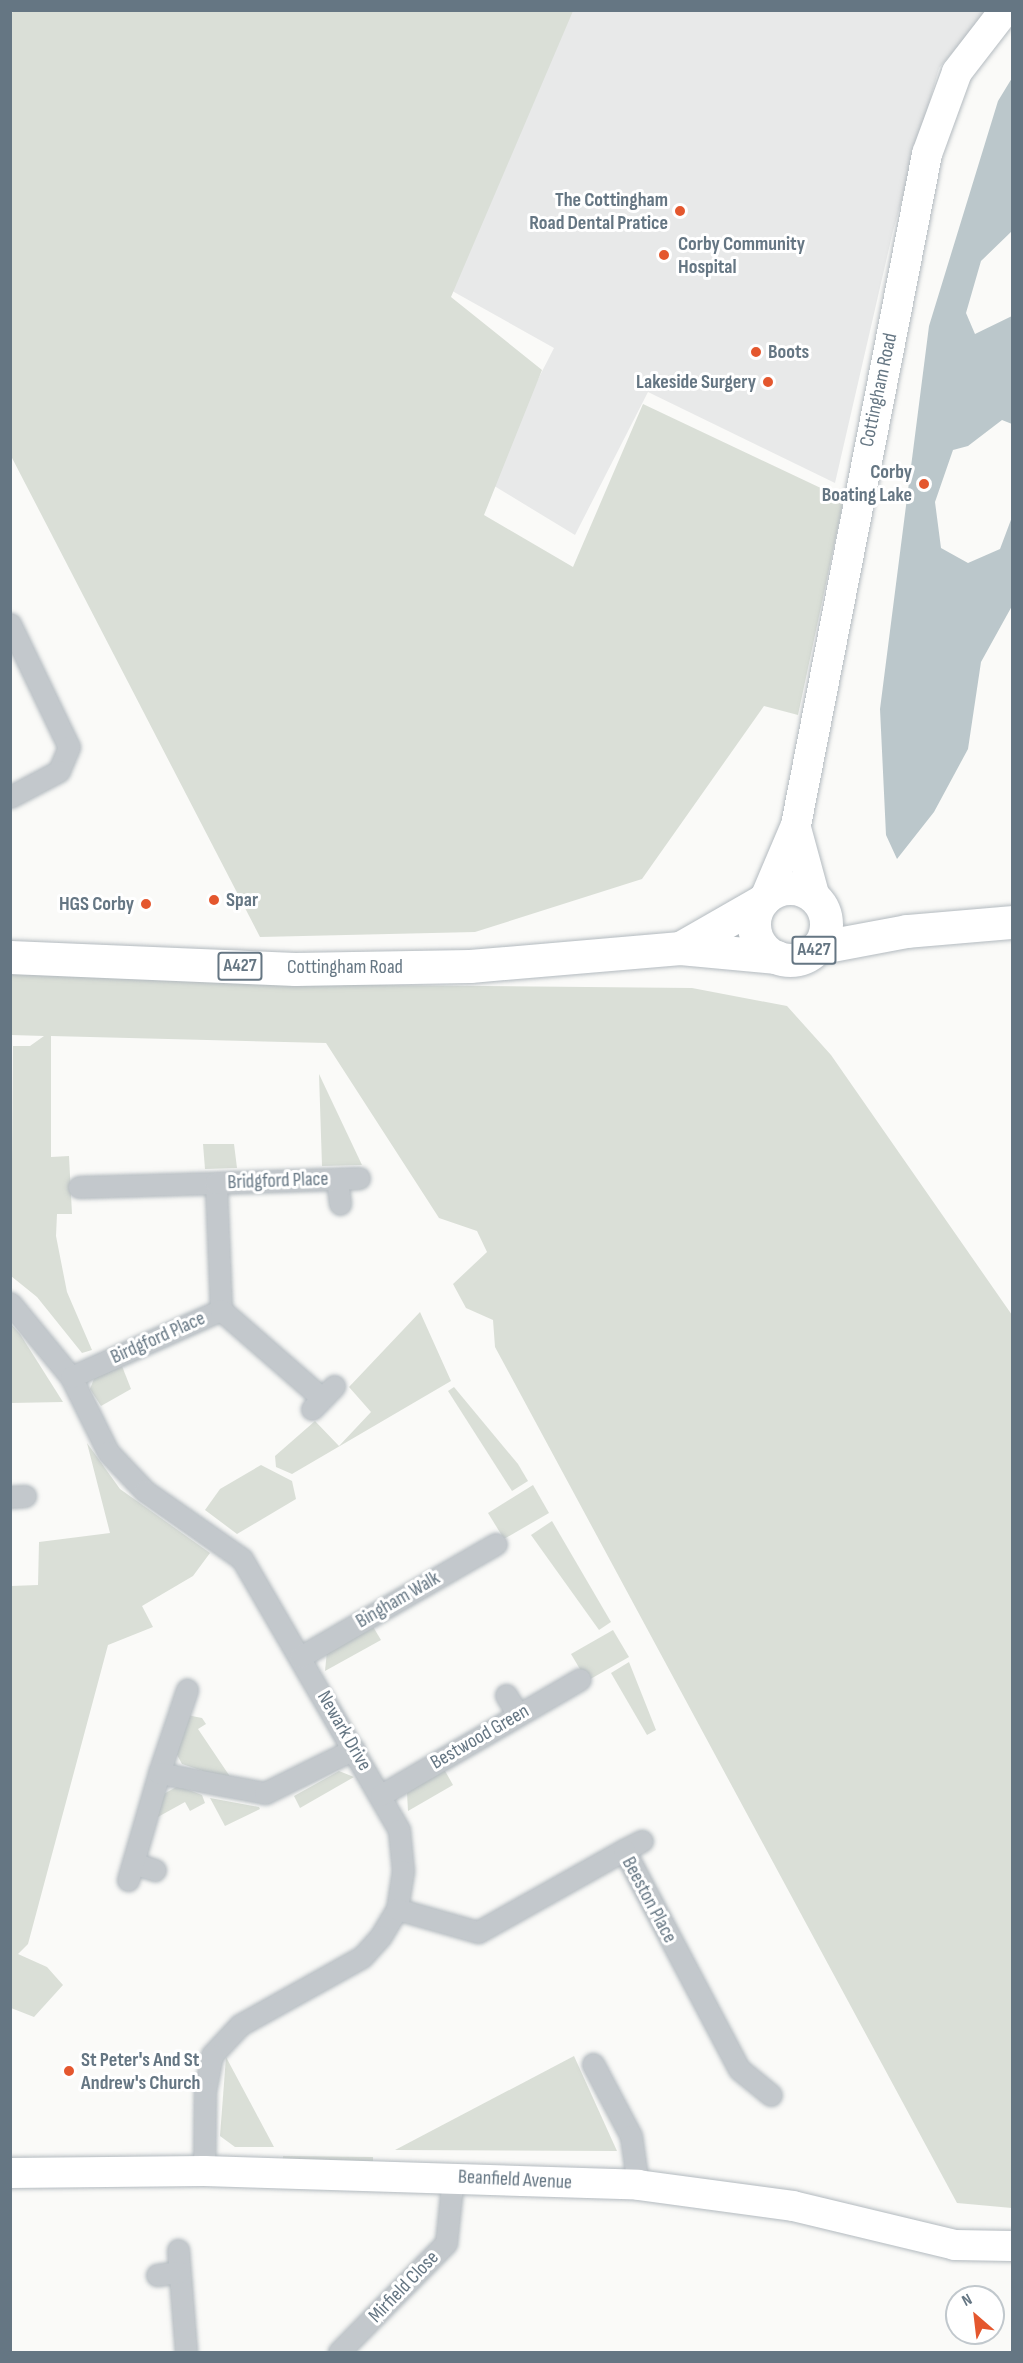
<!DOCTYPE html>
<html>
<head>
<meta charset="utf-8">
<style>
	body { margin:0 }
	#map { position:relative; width:1023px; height:2363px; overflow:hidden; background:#fafaf8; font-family:"Sofia Sans Condensed",sans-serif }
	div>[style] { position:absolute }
	.built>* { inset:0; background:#e8e9e9 }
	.green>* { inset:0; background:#dadfd7 }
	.water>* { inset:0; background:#bbc7cb }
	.roads { filter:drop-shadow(0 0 2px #b3babf) drop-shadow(0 0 2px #b3babf) }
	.street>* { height:21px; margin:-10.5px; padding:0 10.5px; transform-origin:10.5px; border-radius:10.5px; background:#c3c8cc }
	.secondary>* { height:30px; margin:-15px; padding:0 15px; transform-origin:15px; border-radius:15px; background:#fff }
	.highway>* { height:33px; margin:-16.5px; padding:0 16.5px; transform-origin:16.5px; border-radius:16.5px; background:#fff }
	.highway>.ring { margin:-16.5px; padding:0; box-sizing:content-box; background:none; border:33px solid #fff; border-radius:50% }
	.dots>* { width:16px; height:16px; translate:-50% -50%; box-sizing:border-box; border:3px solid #fff; border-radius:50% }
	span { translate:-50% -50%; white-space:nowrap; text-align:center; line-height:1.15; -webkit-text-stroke:6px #fff; paint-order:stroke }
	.shield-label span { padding:2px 4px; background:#fff; border:2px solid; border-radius:4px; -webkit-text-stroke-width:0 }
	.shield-label { font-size:18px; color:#657683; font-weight:700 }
	.poi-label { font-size:20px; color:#657683; font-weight:700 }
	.right { translate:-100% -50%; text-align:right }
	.left { translate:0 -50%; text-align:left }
	.street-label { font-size:20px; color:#657683 }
	.frame { position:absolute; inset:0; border:12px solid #657683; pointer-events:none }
	.north { position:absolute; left:945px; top:2285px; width:60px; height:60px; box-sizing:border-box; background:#fff; border:2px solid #c1c8cd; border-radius:50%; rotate:332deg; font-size:16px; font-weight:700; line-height:24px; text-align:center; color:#657683 }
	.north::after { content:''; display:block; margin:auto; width:21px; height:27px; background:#e4572e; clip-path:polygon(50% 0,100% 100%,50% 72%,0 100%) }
</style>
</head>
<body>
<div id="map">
	<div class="built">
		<i style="clip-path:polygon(569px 11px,988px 11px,939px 68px,893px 231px,835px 483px,648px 392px,575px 535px,486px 481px,554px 348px,429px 278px)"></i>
	</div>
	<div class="green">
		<i style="clip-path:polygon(20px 10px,573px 11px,451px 297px,542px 370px,484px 515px,573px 567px,643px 404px,844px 499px,798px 715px,764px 706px,642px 879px,475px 932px,260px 937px,11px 456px,10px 13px)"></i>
		<i style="clip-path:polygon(11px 974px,271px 984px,692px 988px,787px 1006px,831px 1055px,1012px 1315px,1012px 2208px,957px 2203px,495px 1347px,493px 1320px,466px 1308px,453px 1284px,487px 1252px,477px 1231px,439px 1218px,326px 1043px,51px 1036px,51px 1157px,69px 1156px,72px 1214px,57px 1214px,56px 1236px,67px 1292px,92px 1350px,82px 1353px,37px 1297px,11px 1276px,13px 1046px,30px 1046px,44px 1036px,11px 1035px)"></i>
		<i style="clip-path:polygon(319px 1074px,362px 1165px,322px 1166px)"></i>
		<i style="clip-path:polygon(203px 1144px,234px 1144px,237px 1168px,205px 1169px)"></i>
		<i style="clip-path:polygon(420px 1312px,451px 1381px,292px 1474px,276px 1467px,275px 1456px,315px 1421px,339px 1446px,371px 1412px,349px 1387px)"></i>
		<i style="clip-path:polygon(11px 1324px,20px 1334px,63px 1402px,11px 1403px)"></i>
		<i style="clip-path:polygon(120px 1361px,131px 1389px,101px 1406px,90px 1389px,95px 1376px)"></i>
		<i style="clip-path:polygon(454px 1387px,518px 1464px,528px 1481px,512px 1491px,448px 1391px)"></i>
		<i style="clip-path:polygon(87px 1443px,120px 1489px,210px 1553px,193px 1576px,142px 1606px,153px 1627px,108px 1645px,28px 1944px,18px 1954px,47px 1967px,63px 1985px,34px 2017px,11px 2008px,11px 1586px,38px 1585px,39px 1542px,110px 1533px)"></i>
		<i style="clip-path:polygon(261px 1465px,292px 1481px,296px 1499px,237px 1534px,205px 1510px,220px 1489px)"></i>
		<i style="clip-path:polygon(533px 1485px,549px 1513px,504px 1539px,488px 1513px)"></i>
		<i style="clip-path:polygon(552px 1521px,611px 1622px,599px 1630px,531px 1535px)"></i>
		<i style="clip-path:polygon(372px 1625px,381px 1640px,325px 1671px,327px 1651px)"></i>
		<i style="clip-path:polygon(613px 1630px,629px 1657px,587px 1681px,571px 1654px)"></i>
		<i style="clip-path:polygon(629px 1662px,656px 1730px,647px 1735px,611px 1673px)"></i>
		<i style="clip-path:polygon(187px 1715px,202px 1718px,206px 1724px,198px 1729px,233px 1781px,182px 1764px,175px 1751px)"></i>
		<i style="clip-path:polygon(444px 1769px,453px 1785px,408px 1811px,407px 1793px)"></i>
		<i style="clip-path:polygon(339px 1771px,354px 1777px,300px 1808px,294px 1796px)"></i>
		<i style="clip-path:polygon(178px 1786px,202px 1795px,205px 1803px,190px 1811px,185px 1802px,156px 1818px,162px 1795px)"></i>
		<i style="clip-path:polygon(210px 1798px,259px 1807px,260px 1809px,225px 1826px)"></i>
		<i style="clip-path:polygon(574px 2056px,617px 2151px,395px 2150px)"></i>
		<i style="clip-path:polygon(226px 2057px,274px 2147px,235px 2147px,220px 2136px)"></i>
		<i style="clip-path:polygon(283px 2156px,373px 2157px,373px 2165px,283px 2164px)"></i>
	</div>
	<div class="water">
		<i style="clip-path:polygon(1012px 78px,1012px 231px,981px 261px,966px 313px,975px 334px,1012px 316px,1012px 424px,1002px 420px,968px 446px,953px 450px,935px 502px,941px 548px,968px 563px,1000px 549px,1012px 517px,1012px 606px,981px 662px,968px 749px,934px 812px,897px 859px,886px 835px,880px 709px,929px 326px,998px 101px)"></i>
	</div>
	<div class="roads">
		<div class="street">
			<i style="left:10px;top:624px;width:136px;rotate:64.4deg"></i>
			<i style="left:69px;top:747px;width:26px;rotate:113deg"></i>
			<i style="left:59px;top:771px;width:55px;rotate:152deg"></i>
			<i style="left:337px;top:1179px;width:25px;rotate:83deg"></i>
			<i style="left:79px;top:1187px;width:137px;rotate:-1.7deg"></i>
			<i style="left:10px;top:1303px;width:96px;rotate:50.5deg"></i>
			<i style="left:71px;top:1377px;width:84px;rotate:63.7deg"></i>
			<i style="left:108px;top:1452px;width:54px;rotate:46.5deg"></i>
			<i style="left:145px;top:1491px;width:118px;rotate:35deg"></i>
			<i style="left:242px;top:1559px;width:313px;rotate:59.9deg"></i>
			<i style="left:399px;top:1830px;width:41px;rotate:84.4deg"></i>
			<i style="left:403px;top:1871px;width:38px;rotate:99deg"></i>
			<i style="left:397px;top:1909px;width:31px;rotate:121deg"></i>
			<i style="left:381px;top:1936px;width:28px;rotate:132deg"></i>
			<i style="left:362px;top:1957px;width:140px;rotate:150.9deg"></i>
			<i style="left:240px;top:2025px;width:41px;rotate:133deg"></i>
			<i style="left:212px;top:2055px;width:38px;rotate:101deg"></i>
			<i style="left:205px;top:2092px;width:79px;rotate:90.7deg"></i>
			<i style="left:221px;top:1310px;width:127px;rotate:-92.3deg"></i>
			<i style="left:216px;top:1183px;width:143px;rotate:-2deg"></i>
			<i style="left:71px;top:1377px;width:164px;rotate:-24.1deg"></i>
			<i style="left:221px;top:1310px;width:134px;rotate:41.1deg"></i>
			<i style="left:312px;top:1409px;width:32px;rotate:-46deg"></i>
			<i style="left:10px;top:1497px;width:15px;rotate:-4deg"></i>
			<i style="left:300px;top:1657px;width:226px;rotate:-30deg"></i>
			<i style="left:506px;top:1695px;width:23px;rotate:59deg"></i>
			<i style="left:159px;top:1773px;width:88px;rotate:-71.4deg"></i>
			<i style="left:381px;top:1795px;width:230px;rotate:-30.2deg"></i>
			<i style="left:624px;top:1850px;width:20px;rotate:-27deg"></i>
			<i style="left:133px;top:1863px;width:23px;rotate:18deg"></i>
			<i style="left:128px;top:1880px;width:111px;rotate:-73.8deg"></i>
			<i style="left:159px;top:1773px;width:108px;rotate:10.7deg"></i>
			<i style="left:265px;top:1793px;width:99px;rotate:-26.3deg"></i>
			<i style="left:397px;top:1909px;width:84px;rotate:15.9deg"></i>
			<i style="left:478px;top:1932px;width:167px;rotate:-29.3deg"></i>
			<i style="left:624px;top:1850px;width:247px;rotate:62.3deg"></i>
			<i style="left:739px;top:2069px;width:41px;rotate:39.1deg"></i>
			<i style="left:593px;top:2064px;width:81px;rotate:62.2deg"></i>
			<i style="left:631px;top:2136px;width:49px;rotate:81.9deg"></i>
			<i style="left:178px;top:2250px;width:102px;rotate:85.5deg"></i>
			<i style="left:157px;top:2275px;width:22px;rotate:-8deg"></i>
			<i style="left:339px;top:2352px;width:153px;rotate:-45.5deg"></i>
			<i style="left:446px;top:2243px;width:66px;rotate:-83.9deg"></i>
		</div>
		<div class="secondary">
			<i style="left:796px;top:828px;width:73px;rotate:74.8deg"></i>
			<i style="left:765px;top:898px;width:79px;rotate:-67deg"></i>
			<i style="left:796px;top:825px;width:684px;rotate:-78.95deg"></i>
			<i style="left:927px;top:154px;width:87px;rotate:-69.9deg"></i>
			<i style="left:957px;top:72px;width:78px;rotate:-52.3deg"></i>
			<i style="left:10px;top:2173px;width:194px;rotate:-0.6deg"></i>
			<i style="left:204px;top:2171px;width:434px;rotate:1.8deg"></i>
			<i style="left:638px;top:2185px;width:156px;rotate:7.7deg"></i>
			<i style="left:793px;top:2206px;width:167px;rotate:13.5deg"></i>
			<i style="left:955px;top:2245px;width:57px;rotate:1deg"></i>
		</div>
		<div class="highway">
			<i class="ring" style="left:754px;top:888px;width:39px;height:39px"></i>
			<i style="left:680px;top:948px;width:95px;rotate:-29.8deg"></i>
			<i style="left:816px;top:948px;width:93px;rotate:-10.6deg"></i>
			<i style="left:907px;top:931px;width:105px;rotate:-4.9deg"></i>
			<i style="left:10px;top:957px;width:285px;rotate:2.4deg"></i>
			<i style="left:295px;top:969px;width:175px;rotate:-1deg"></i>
			<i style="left:470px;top:966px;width:211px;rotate:-4.9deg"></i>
			<i style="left:680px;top:948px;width:97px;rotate:5.3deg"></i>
		</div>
	</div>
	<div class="dots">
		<i style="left:680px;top:211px;background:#e4572e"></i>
		<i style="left:664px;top:255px;background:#e4572e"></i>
		<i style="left:756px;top:352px;background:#e4572e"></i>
		<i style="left:768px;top:382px;background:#e4572e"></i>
		<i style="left:924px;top:484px;background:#e4572e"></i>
		<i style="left:214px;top:900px;background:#e4572e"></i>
		<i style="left:146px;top:904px;background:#e4572e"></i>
		<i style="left:69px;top:2071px;background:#e4572e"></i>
	</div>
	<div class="shield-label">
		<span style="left:814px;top:950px">A427</span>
		<span style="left:240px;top:966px">A427</span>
	</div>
	<div class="poi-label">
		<span class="right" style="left:668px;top:212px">The Cottingham<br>Road Dental Pratice</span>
		<span class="left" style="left:678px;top:256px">Corby Community<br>Hospital</span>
		<span class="left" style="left:768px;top:352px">Boots</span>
		<span class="right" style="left:756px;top:382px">Lakeside Surgery</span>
		<span class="right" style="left:912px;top:484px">Corby<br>Boating Lake</span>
		<span class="left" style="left:226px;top:900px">Spar</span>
		<span class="right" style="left:134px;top:904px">HGS Corby</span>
		<span class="left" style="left:81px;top:2072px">St Peter's And St<br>Andrew's Church</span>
	</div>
	<div class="street-label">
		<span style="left:879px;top:390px;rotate:-78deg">Cottingham Road</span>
		<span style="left:345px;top:967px">Cottingham Road</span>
		<span style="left:278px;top:1181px;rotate:-2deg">Bridgford Place</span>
		<span style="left:158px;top:1338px;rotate:-24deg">Birdgford Place</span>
		<span style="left:398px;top:1600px;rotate:-30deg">Bingham Walk</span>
		<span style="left:344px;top:1731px;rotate:60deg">Newark Drive</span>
		<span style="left:480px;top:1737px;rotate:-30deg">Bestwood Green</span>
		<span style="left:649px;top:1900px;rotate:62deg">Beeston Place</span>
		<span style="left:515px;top:2180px;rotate:3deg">Beanfield Avenue</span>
		<span style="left:404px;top:2287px;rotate:-46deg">Mirfield Close</span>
	</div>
	<div class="frame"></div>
	<div class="north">N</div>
</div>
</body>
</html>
